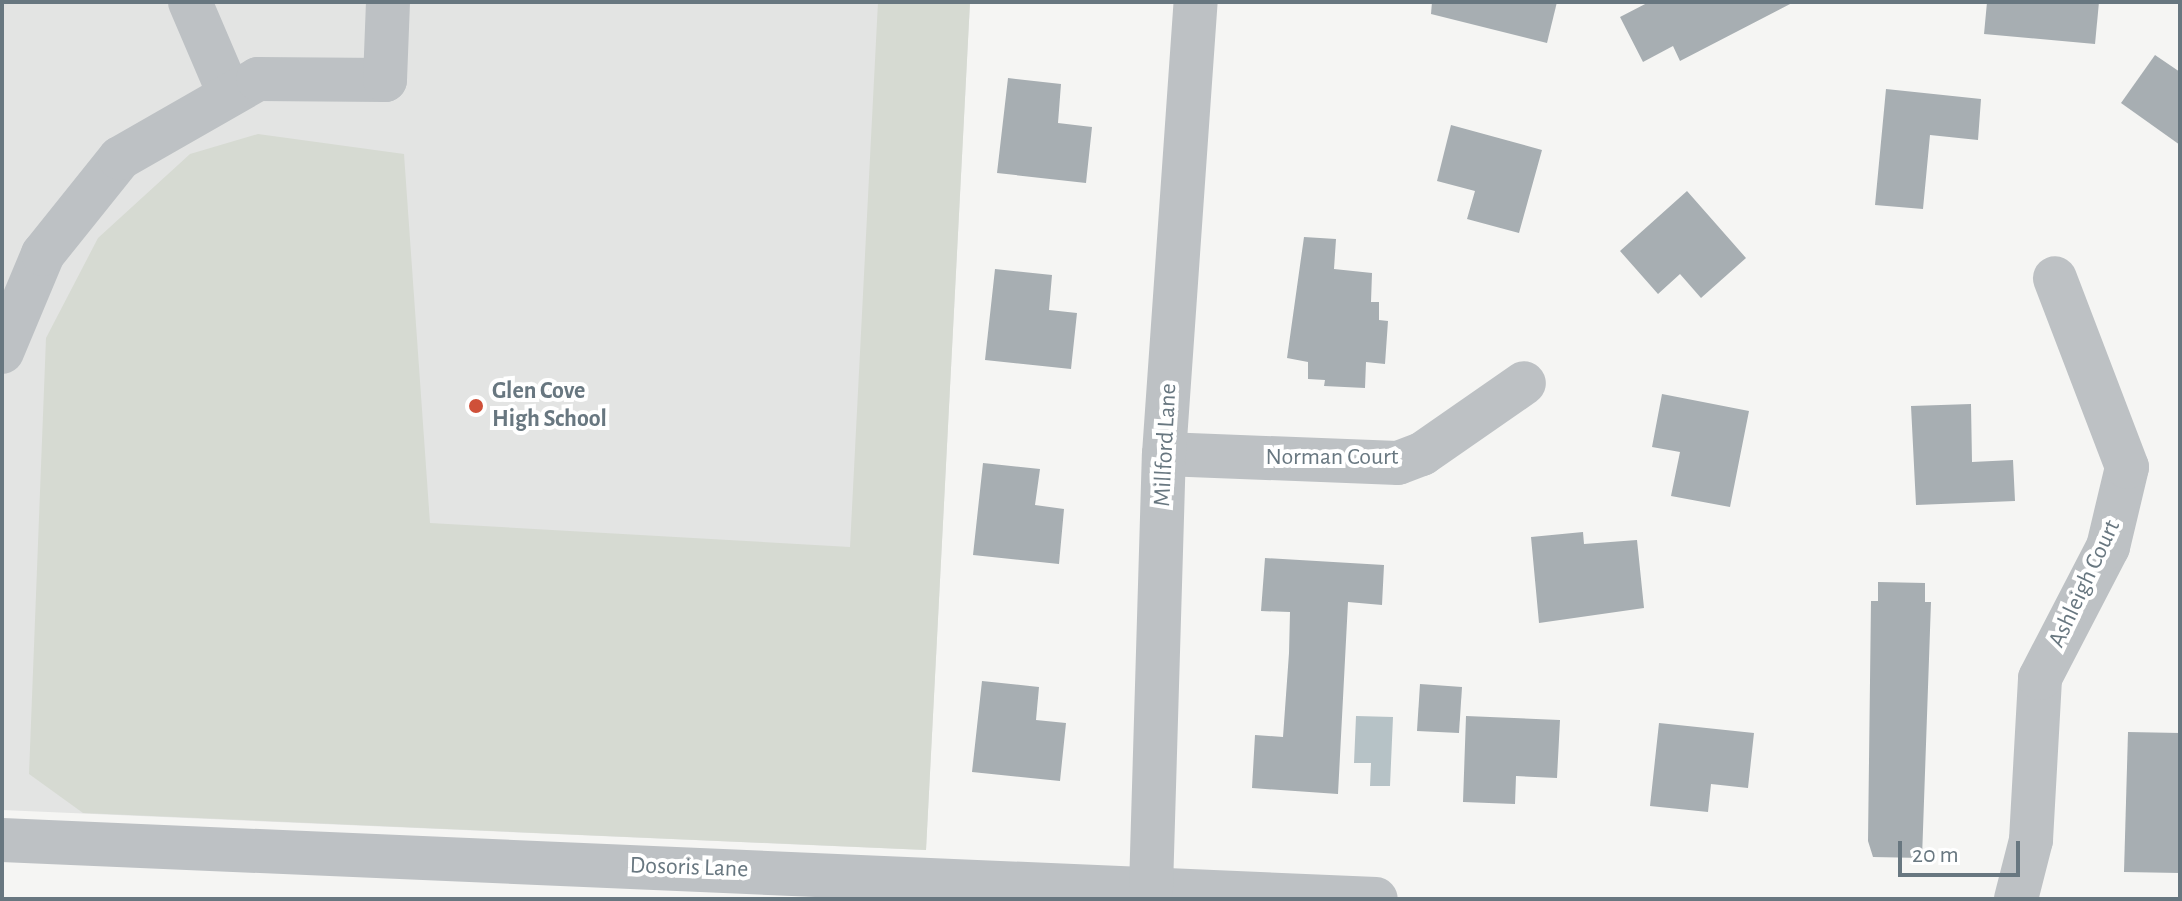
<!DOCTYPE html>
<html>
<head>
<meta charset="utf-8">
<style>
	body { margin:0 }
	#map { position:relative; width:2182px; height:901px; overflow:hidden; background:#f5f5f3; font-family:"Alegreya Sans",sans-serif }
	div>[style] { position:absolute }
	.built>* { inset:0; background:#e3e4e3 }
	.green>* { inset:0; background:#d6dad2 }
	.water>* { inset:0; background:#b6c2c6 }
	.building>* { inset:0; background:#a7aeb2 }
	.minor>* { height:44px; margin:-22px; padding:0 22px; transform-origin:22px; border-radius:22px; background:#bdc1c4 }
	.dots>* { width:22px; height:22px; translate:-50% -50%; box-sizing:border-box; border:4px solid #fff; border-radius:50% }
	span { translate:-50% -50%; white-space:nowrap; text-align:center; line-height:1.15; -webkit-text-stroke:8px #fff; paint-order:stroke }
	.poi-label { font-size:24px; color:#687780; font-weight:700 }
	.left { translate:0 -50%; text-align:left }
	.street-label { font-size:24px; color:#687780 }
	.frame { position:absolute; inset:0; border:4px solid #687780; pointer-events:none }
	.scale { position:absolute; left:1898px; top:841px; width:122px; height:36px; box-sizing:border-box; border:4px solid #687780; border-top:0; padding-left:10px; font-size:24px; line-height:28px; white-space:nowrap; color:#687780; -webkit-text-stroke:6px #fff; paint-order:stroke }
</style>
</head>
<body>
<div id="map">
	<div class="built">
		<i style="clip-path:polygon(2px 2px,970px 2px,926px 850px,2px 810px)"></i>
	</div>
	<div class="green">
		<i style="clip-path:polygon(878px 2px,970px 2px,926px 850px,83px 813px,29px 774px,46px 338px,98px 238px,190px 154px,258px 134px,404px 154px,430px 523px,850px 547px)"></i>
	</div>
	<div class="water">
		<i style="clip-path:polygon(1356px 716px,1393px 717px,1390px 786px,1370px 786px,1371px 763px,1354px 763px)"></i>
	</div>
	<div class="building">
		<i style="clip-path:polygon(1432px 2px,1557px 2px,1547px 43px,1431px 14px)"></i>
		<i style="clip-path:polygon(1649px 2px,1794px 2px,1680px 61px,1673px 46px,1643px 62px,1620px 17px)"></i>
		<i style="clip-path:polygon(1987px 2px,2099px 2px,2095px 44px,1984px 34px)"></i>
		<i style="clip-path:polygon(2155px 55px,2180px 72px,2180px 145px,2121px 103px)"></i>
		<i style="clip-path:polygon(1008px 78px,1061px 84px,1058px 123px,1092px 127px,1086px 183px,997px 173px)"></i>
		<i style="clip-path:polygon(1886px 89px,1981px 99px,1978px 140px,1930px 135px,1923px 209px,1875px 205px)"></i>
		<i style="clip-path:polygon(1451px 125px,1542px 150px,1519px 233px,1467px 219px,1475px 191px,1437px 181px)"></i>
		<i style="clip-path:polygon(1687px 191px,1746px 258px,1701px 298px,1680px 274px,1658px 294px,1620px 251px)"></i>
		<i style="clip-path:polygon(1304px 237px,1336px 239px,1334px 269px,1372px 273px,1371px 302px,1379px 302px,1379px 320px,1388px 321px,1385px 364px,1366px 362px,1365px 388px,1324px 386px,1325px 380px,1308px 379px,1308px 362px,1287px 358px)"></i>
		<i style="clip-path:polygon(995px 269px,1052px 275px,1049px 310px,1077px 313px,1071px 369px,985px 360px)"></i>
		<i style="clip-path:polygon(1662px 394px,1749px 411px,1730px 507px,1671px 496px,1680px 452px,1652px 447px)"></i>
		<i style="clip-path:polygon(1971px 404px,1972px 462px,2013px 460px,2015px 501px,1916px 505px,1911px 406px)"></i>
		<i style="clip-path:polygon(983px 463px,1040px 469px,1035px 505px,1064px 509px,1059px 564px,973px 555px)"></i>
		<i style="clip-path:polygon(1583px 532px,1584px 544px,1637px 540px,1644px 608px,1539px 623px,1531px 537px)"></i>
		<i style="clip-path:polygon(1265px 558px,1384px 565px,1382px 605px,1348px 602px,1338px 794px,1252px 788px,1255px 735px,1283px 737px,1289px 653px,1290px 612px,1261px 611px)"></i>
		<i style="clip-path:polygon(1878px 582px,1925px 583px,1925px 602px,1931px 602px,1922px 858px,1873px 857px,1868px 841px,1871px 601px,1878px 601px)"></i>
		<i style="clip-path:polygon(982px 681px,1039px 687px,1036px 720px,1066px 723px,1060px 781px,972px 772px)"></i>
		<i style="clip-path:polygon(1420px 684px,1462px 687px,1459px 733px,1417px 731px)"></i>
		<i style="clip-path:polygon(1466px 716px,1560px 720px,1557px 778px,1516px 776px,1515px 804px,1463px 802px)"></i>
		<i style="clip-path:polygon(1659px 723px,1754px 733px,1748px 788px,1711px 784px,1708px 812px,1650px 806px)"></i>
		<i style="clip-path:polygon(2128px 732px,2180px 733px,2180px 873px,2124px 872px)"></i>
	</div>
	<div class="minor">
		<i style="left:190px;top:2px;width:97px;rotate:66.9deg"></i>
		<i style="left:2px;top:352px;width:106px;rotate:-67.3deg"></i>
		<i style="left:43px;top:254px;width:123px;rotate:-51.3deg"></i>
		<i style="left:120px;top:158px;width:159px;rotate:-29.8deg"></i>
		<i style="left:258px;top:79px;width:127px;rotate:0.5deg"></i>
		<i style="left:385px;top:80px;width:78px;rotate:-87.8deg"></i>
		<i style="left:1164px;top:454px;width:234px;rotate:2.2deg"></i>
		<i style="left:1398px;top:463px;width:26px;rotate:-21deg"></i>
		<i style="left:1422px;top:454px;width:124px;rotate:-34.8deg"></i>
		<i style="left:2px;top:840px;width:1375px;rotate:2.46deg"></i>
		<i style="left:1151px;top:888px;width:434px;rotate:-88.3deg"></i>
		<i style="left:1164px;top:454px;width:453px;rotate:-86deg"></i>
		<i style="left:2016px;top:899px;width:61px;rotate:-75.7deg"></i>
		<i style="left:2031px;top:840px;width:162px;rotate:-86.8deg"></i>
		<i style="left:2040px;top:678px;width:148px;rotate:-62.6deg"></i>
		<i style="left:2108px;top:547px;width:82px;rotate:-76.6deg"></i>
		<i style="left:2127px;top:467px;width:202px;rotate:-110.9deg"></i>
	</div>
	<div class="dots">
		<i style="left:476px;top:406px;background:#cf5039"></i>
	</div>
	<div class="poi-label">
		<span class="left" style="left:492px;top:406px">Glen Cove<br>High School</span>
	</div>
	<div class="street-label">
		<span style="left:1166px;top:445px;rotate:-87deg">Millford Lane</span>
		<span style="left:1332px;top:458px">Norman Court</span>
		<span style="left:2085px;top:584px;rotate:-65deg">Ashleigh Court</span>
		<span style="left:689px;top:868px;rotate:2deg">Dosoris Lane</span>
	</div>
	<div class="frame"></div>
	<div class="scale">20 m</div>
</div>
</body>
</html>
